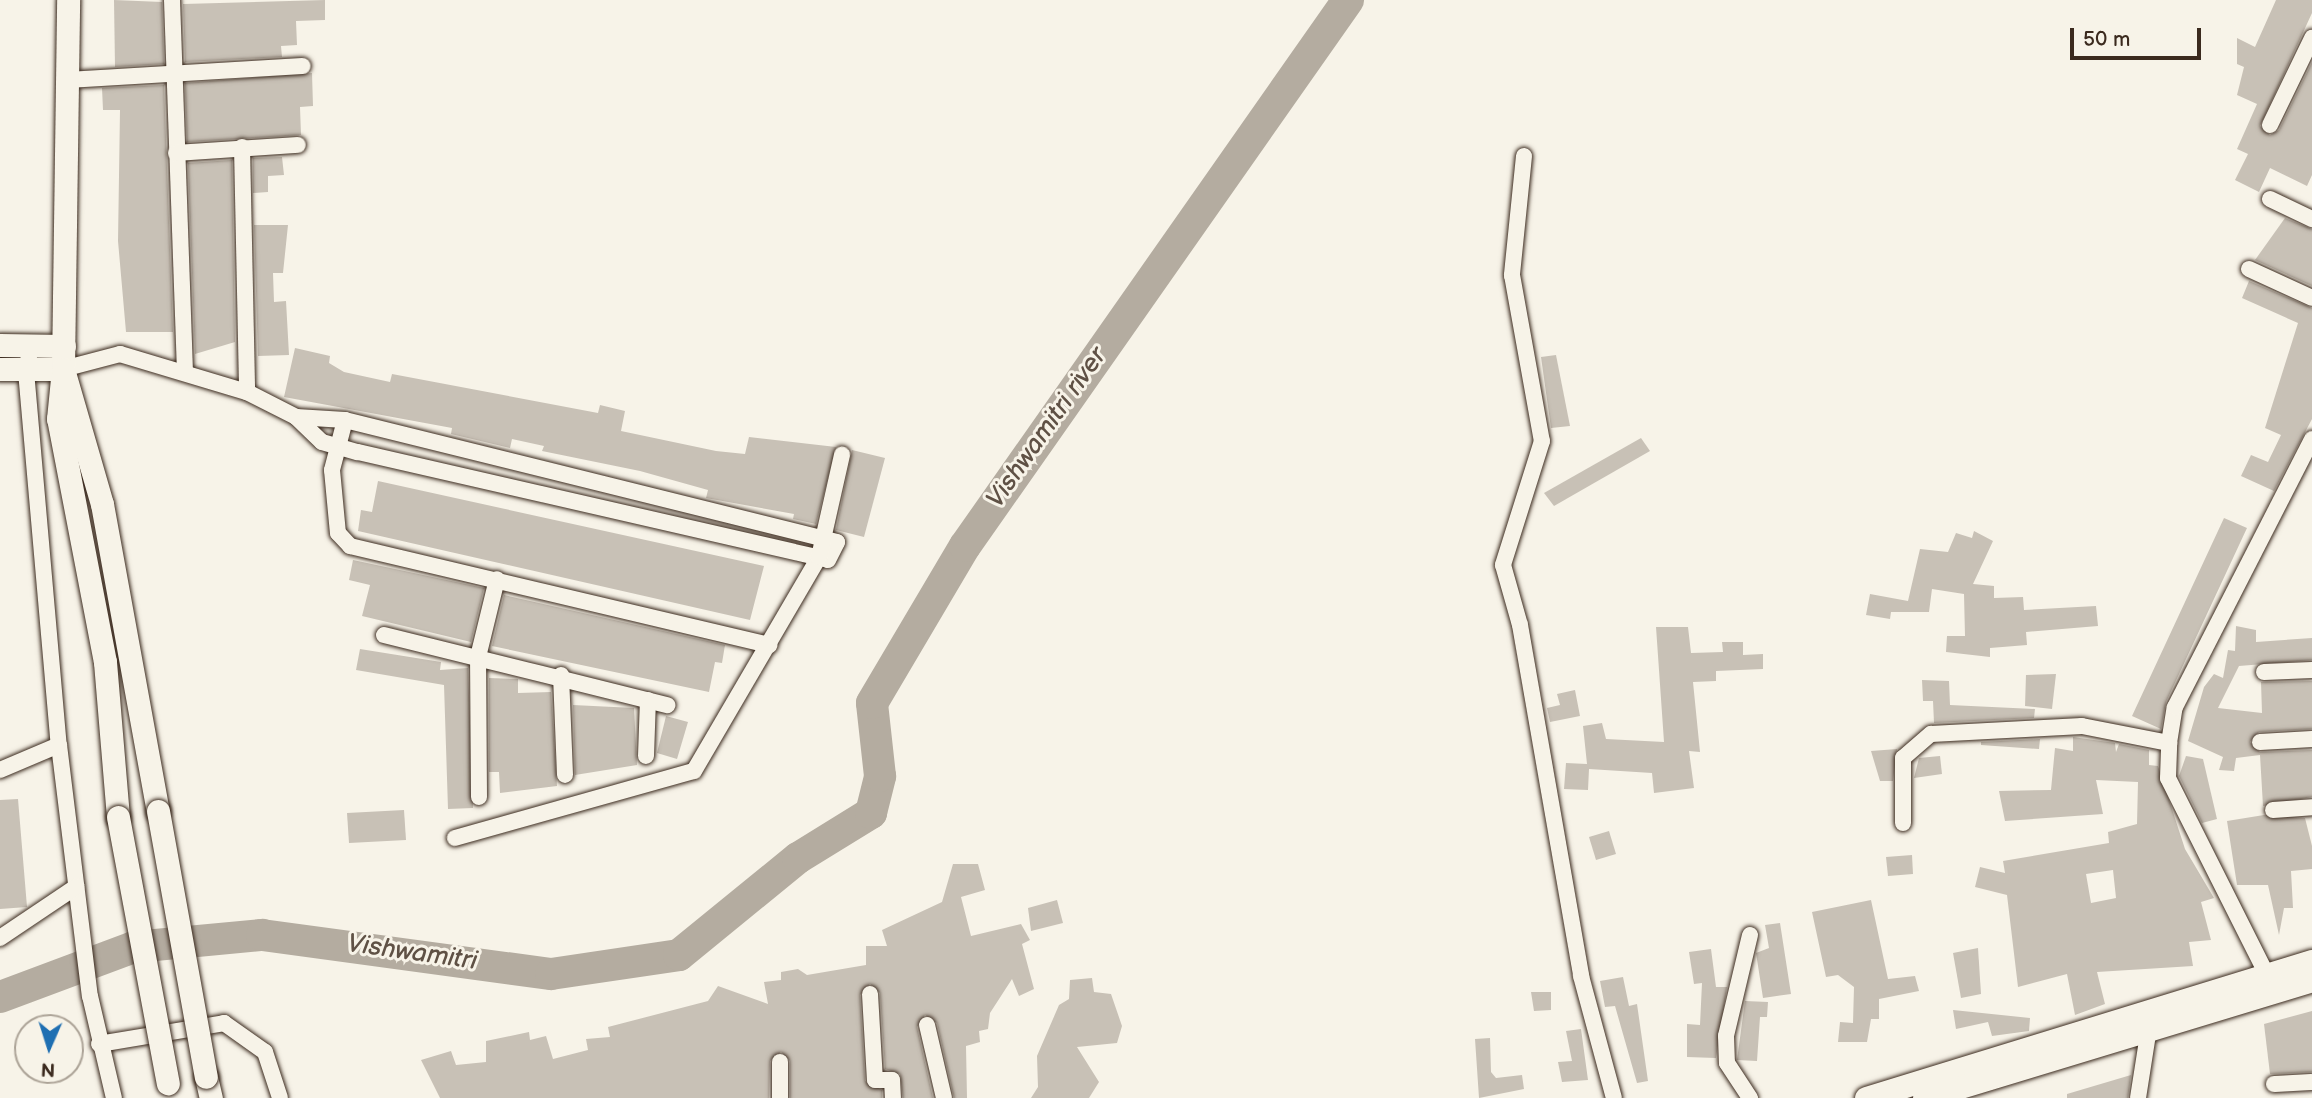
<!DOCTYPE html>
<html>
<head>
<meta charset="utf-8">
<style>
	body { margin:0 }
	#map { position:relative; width:2312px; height:1098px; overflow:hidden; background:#f7f3e8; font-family:"Balsamiq Sans",sans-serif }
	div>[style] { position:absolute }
	.river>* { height:32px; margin:-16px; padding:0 16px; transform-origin:16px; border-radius:16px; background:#b4aca0 }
	.building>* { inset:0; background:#c8c1b6 }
	.roads { filter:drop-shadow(0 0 2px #3b2a1e) drop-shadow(0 0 2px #3b2a1e) }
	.street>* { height:16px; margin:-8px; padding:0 8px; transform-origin:8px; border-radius:8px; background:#f7f3e8 }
	.secondary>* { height:23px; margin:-11.5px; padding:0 11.5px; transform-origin:11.5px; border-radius:11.5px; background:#f7f3e8 }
	.bridges { filter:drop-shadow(0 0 2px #3b2a1e) drop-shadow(0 0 2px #3b2a1e) }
	.secondary-bridge>* { height:23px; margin:-11.5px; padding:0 11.5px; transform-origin:11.5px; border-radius:11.5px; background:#f7f3e8 }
	span { translate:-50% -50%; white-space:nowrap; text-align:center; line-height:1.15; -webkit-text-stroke:6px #f7f3e8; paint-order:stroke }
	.water-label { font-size:26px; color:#5f5145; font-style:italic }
	.north { position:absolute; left:14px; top:1014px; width:70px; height:70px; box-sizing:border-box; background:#f7f3e8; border:2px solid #aca397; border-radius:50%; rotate:183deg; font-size:19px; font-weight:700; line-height:28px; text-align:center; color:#3b2a1e }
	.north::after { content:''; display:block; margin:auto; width:24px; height:32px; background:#1f6fb2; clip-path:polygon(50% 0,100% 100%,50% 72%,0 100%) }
	.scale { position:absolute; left:2070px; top:28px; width:131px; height:32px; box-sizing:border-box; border:4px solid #3b2a1e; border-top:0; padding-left:9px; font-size:21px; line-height:24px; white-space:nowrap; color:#3b2a1e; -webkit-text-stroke:5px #f7f3e8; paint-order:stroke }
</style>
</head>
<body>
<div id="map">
	<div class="river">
		<i style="left:0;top:997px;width:143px;rotate:-20.5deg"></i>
		<i style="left:134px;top:947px;width:129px;rotate:-5.4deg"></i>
		<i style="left:262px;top:935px;width:292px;rotate:7.7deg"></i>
		<i style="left:551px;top:974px;width:129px;rotate:-8.4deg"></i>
		<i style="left:679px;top:955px;width:154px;rotate:-39.2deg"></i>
		<i style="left:798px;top:858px;width:86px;rotate:-31.7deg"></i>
		<i style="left:871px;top:813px;width:38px;rotate:-76deg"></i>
		<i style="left:880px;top:776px;width:73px;rotate:-96.3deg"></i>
		<i style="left:872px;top:703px;width:182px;rotate:-59.4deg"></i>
		<i style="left:965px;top:546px;width:667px;rotate:-54.95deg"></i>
	</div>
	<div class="building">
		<i style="clip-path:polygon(114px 0,162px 2px,164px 64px,115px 67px)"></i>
		<i style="clip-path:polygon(325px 0,325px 20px,296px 21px,297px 45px,281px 46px,282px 57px,185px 62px,183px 4px)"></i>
		<i style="clip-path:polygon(2276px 0,2312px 0,2312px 13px,2260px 126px,2270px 135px,2279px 130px,2312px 62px,2312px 175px,2307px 186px,2270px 168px,2259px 192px,2235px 180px,2248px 154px,2237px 149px,2257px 104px,2237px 95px,2244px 67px,2237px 64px,2237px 38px,2255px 47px)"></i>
		<i style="clip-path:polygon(312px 73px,313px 106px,300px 107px,301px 135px,187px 142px,185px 83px)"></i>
		<i style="clip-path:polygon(164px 85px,173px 332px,126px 332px,118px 241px,120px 110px,103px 110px,102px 88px)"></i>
		<i style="clip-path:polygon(282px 157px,284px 175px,268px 176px,268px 192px,253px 193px,253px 158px)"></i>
		<i style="clip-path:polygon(232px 160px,235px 342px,195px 354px,188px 163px)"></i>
		<i style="clip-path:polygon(2285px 218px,2312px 229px,2312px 286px,2255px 260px)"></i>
		<i style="clip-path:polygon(254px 225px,288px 225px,283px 273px,273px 273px,274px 302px,286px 301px,289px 355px,258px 356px)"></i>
		<i style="clip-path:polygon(2249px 281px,2312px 308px,2312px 419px,2274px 491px,2241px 476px,2251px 455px,2268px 462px,2281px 435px,2265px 428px,2298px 323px,2242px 298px)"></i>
		<i style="clip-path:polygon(295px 348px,330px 356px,329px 363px,344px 372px,390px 382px,392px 374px,598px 413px,600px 405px,625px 411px,621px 431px,716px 451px,745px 454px,749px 437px,836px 447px,816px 524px,793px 519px,794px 514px,706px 498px,708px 490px,640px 471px,542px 451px,544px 446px,512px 439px,510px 448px,451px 434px,452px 428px,284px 397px)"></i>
		<i style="clip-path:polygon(1556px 355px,1570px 426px,1551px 428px,1541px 357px)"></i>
		<i style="clip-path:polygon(1641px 438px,1650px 451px,1554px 506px,1544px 493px)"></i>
		<i style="clip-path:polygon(852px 450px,885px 458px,864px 537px,836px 530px)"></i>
		<i style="clip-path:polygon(378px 481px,764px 566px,750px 620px,358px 531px,361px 510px,372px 512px)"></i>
		<i style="clip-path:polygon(2224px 518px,2247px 528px,2166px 702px,2161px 729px,2132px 716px)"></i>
		<i style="clip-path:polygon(1974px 531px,1993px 541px,1973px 584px,1994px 586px,1994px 598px,2023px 597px,2024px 610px,2096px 606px,2098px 626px,2026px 632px,2027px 645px,1990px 648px,1990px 657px,1946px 652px,1947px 636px,1965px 636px,1964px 594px,1932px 589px,1929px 612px,1891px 612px,1890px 619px,1866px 615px,1870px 594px,1908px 601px,1920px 549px,1948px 552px,1956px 533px,1972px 538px)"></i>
		<i style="clip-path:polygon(353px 560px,484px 588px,471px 642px,362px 616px,370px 585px,349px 580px)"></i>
		<i style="clip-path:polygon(504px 595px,725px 645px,722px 663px,715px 662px,709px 692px,492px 646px)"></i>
		<i style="clip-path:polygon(2236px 626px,2256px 630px,2256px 642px,2312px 638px,2312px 660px,2239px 666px,2218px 708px,2262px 713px,2261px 682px,2312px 681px,2312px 729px,2259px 732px,2250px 742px,2260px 752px,2312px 750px,2312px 797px,2263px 806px,2260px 755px,2236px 758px,2234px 771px,2219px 770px,2223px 757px,2188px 741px,2204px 687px,2214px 674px,2223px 678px,2228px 650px,2235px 651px)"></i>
		<i style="clip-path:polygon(1656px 627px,1688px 627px,1691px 653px,1723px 652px,1722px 642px,1743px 642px,1743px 655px,1763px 654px,1763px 669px,1716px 671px,1716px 681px,1693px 682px,1700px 752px,1689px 751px,1694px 788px,1654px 793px,1652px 773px,1589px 769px,1588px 790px,1564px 789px,1566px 763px,1587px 764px,1583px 726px,1602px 723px,1606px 739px,1664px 742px)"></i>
		<i style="clip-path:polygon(360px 649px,441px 662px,440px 670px,468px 668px,473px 808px,448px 809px,444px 685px,356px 670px)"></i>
		<i style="clip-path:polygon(2056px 674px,2052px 709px,2025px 706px,2026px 675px)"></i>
		<i style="clip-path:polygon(489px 678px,518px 679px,518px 693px,551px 692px,557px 786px,500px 793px,499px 772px,489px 772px)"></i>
		<i style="clip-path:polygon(1922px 680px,1949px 681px,1950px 705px,2035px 709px,2034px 718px,1934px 723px,1933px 701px,1923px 701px)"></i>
		<i style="clip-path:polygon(1575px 690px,1580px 716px,1550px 722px,1547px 708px,1560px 705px,1557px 694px)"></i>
		<i style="clip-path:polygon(573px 705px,634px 708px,637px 765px,575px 775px)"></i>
		<i style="clip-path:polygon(666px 716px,688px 722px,677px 759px,657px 753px)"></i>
		<i style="clip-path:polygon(evenodd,2073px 737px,2115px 743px,2116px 752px,2119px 744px,2149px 750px,2149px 765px,2158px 766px,2185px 849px,2214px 898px,2201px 902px,2211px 940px,2189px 942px,2193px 966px,2097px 972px,2105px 1004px,2075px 1015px,2067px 974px,2018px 987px,2007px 895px,1975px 887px,1980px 867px,2005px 873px,2003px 861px,2109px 843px,2108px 832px,2137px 824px,2138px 782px,2096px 780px,2103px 814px,2005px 821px,1999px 791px,2051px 790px,2055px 748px,2073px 751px,2073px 737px,2113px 870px,2116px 898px,2091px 903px,2086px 874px,2113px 870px)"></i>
		<i style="clip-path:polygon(2040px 739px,2039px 749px,1981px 745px,1981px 742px)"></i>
		<i style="clip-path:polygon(1897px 749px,1893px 781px,1880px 781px,1871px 751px)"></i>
		<i style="clip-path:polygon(1940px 756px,1942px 774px,1914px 778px,1919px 758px)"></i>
		<i style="clip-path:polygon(2186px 756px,2203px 759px,2217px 819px,2202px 823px,2179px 776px)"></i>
		<i style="clip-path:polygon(18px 799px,27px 907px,0 909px,0 800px)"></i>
		<i style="clip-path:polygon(404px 810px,406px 840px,349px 843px,347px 813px)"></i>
		<i style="clip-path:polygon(2264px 815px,2305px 818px,2312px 846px,2312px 869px,2291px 871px,2293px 908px,2284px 908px,2279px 935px,2268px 885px,2237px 885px,2227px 821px)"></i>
		<i style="clip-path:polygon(1609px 831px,1616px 854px,1596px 860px,1589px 837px)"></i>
		<i style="clip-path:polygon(1912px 855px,1913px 874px,1888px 876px,1886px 857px)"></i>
		<i style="clip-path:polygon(953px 864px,978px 864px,985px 890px,961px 897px,971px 936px,1021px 924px,1030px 940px,1022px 944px,1034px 989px,1019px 996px,1012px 979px,990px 1013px,988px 1029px,979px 1031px,980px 1042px,966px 1046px,967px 1098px,954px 1098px,937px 1023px,925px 1015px,917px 1027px,933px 1098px,903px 1098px,900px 1074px,885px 1069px,880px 993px,870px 984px,860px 995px,865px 1081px,882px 1090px,882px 1098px,790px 1098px,790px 1061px,781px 1052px,770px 1061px,769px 1098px,440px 1098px,421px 1060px,451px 1051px,456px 1065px,486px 1062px,486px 1041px,529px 1032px,530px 1040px,546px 1036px,553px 1059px,588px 1050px,586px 1039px,610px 1037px,608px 1027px,708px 1001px,718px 986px,768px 1004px,764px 982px,781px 980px,781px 972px,798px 969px,807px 975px,866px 965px,866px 946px,887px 946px,882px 930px,942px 902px)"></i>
		<i style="clip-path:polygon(1057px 900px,1063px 923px,1031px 931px,1028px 908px)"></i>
		<i style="clip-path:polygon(1871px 900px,1888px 979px,1915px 976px,1919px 991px,1879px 999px,1879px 1019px,1871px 1019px,1867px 1042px,1838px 1042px,1840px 1022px,1853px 1023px,1854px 987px,1838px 975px,1826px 977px,1812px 912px)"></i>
		<i style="clip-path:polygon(1780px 923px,1791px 994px,1763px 998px,1756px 953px,1769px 948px,1765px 925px)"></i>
		<i style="clip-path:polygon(1978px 948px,1981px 994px,1961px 998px,1953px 953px)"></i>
		<i style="clip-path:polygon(1711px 949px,1716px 987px,1727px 987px,1716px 1058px,1687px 1057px,1687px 1024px,1700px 1025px,1702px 983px,1694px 984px,1689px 952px)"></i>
		<i style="clip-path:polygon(1623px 977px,1629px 1006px,1637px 1004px,1648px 1081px,1637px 1083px,1615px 1006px,1605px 1007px,1600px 981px)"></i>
		<i style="clip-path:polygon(1092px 978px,1094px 992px,1111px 994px,1122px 1026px,1117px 1043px,1077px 1047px,1099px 1082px,1089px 1098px,1031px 1098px,1038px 1087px,1037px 1056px,1059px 1005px,1069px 999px,1070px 980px)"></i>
		<i style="clip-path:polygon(1531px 992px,1551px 992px,1551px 1010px,1534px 1011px)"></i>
		<i style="clip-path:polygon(1745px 1001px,1768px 1002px,1767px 1017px,1760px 1017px,1757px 1061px,1737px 1060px)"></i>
		<i style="clip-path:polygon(1953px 1010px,2030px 1018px,2029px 1031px,1992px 1036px,1988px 1022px,1956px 1029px)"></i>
		<i style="clip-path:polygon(2312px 1011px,2312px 1072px,2270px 1074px,2264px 1024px)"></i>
		<i style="clip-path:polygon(1581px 1029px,1588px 1080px,1562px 1082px,1558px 1062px,1572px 1061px,1566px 1031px)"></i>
		<i style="clip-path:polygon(1490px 1038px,1491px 1072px,1496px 1078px,1522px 1075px,1524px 1089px,1479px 1098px,1475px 1039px)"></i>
		<i style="clip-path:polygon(2131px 1075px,2128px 1098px,2067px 1098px,2067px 1094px)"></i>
	</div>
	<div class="roads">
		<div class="street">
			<i style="left:172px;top:0;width:370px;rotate:88deg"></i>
			<i style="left:67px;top:80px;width:236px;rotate:-3.4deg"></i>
			<i style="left:2270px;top:125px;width:97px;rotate:-64.2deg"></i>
			<i style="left:242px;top:147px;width:245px;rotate:88.8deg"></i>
			<i style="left:176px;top:153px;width:122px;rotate:-3.8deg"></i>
			<i style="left:1524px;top:156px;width:120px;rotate:95.8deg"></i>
			<i style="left:1512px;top:275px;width:169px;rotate:79.8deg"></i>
			<i style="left:1542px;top:441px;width:130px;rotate:107.5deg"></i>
			<i style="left:1503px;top:565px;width:62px;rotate:74.2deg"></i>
			<i style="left:1520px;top:625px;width:356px;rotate:80.1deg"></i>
			<i style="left:1581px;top:976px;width:126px;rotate:74.9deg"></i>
			<i style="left:2270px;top:199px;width:47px;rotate:25.5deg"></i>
			<i style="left:2249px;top:269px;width:69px;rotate:24.7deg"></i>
			<i style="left:31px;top:347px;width:25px;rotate:102deg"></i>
			<i style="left:26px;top:371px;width:375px;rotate:85deg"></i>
			<i style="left:59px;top:745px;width:253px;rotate:83deg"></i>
			<i style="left:90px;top:996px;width:105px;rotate:76.8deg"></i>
			<i style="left:63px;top:369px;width:59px;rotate:-14.7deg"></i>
			<i style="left:120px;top:354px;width:133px;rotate:16.7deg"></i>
			<i style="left:247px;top:392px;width:55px;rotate:27deg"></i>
			<i style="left:296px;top:417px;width:36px;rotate:44deg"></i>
			<i style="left:322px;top:442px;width:37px;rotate:16deg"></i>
			<i style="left:358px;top:452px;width:482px;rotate:12.9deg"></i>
			<i style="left:828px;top:560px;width:20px;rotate:-63deg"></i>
			<i style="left:837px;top:542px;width:507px;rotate:-166.07deg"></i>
			<i style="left:345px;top:420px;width:49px;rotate:-176.5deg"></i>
			<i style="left:345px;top:420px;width:52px;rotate:104.6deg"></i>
			<i style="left:332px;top:470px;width:63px;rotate:84.6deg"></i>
			<i style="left:338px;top:533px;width:18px;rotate:47deg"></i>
			<i style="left:350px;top:546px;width:431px;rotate:13.3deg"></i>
			<i style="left:384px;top:635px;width:292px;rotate:13.9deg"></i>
			<i style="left:2264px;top:672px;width:48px;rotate:-2.4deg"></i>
			<i style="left:561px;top:675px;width:100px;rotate:87.7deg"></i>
			<i style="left:2260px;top:742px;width:52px;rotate:-3.3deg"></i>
			<i style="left:646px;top:756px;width:56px;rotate:-88deg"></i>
			<i style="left:0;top:770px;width:64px;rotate:-23deg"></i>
			<i style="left:479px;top:797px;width:140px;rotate:-90.4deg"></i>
			<i style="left:478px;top:657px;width:80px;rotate:-76.3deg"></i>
			<i style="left:2273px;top:810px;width:39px;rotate:-4deg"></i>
			<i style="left:1903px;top:823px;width:65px;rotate:-90deg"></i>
			<i style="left:1903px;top:758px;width:37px;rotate:-41deg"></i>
			<i style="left:1931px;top:734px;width:151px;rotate:-3deg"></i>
			<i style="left:2082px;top:726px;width:89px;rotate:11.1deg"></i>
			<i style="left:455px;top:838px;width:248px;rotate:-15.7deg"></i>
			<i style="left:694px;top:771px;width:248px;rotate:-59.7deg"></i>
			<i style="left:819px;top:557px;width:105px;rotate:-77.3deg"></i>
			<i style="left:1750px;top:935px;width:104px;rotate:103.4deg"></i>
			<i style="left:1726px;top:1036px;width:27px;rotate:88deg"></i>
			<i style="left:1727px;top:1063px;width:42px;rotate:56.7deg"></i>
			<i style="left:0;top:938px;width:92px;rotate:-33.9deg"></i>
			<i style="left:2270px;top:981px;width:227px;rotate:-116.7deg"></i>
			<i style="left:2168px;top:778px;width:35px;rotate:-88deg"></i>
			<i style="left:2169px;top:743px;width:36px;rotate:-81deg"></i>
			<i style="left:2175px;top:707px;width:301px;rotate:-62.9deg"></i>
			<i style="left:870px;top:994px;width:86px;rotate:86.7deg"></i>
			<i style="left:875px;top:1080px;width:17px"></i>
			<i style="left:892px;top:1080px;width:18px;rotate:87deg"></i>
			<i style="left:927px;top:1025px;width:75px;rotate:76.9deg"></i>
			<i style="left:99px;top:1044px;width:127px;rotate:-9.5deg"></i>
			<i style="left:224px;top:1023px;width:50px;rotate:35.3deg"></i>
			<i style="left:265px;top:1052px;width:48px;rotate:71.9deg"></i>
			<i style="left:2274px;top:1084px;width:38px;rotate:-3deg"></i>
			<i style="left:780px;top:1098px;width:36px;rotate:-90deg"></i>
			<i style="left:2138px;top:1098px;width:78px;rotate:-81.1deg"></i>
		</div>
		<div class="secondary">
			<i style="left:0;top:345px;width:64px;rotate:0.9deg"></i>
			<i style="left:0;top:369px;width:63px"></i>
			<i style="left:63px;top:369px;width:369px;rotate:-89.2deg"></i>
			<i style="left:118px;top:817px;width:156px;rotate:-94.8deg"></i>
			<i style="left:105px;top:662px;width:248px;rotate:-100.9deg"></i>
			<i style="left:58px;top:419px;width:50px;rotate:-84.3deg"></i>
			<i style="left:63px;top:369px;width:141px;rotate:73.9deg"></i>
			<i style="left:102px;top:504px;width:312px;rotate:79.7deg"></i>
			<i style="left:206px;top:1077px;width:22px;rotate:77deg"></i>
			<i style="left:1866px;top:1098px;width:467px;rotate:-17.1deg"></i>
			<i style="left:1924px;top:1098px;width:406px;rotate:-16.9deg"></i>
		</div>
	</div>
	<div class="bridges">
		<div class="secondary-bridge">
			<i style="left:158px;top:811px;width:270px;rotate:79.8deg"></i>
			<i style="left:118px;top:817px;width:271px;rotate:79.4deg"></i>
		</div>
	</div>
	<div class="water-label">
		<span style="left:1047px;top:428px;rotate:-55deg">Vishwamitri river</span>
		<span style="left:412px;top:953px;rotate:8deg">Vishwamitri</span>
	</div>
	<div class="north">N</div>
	<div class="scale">50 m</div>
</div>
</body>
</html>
